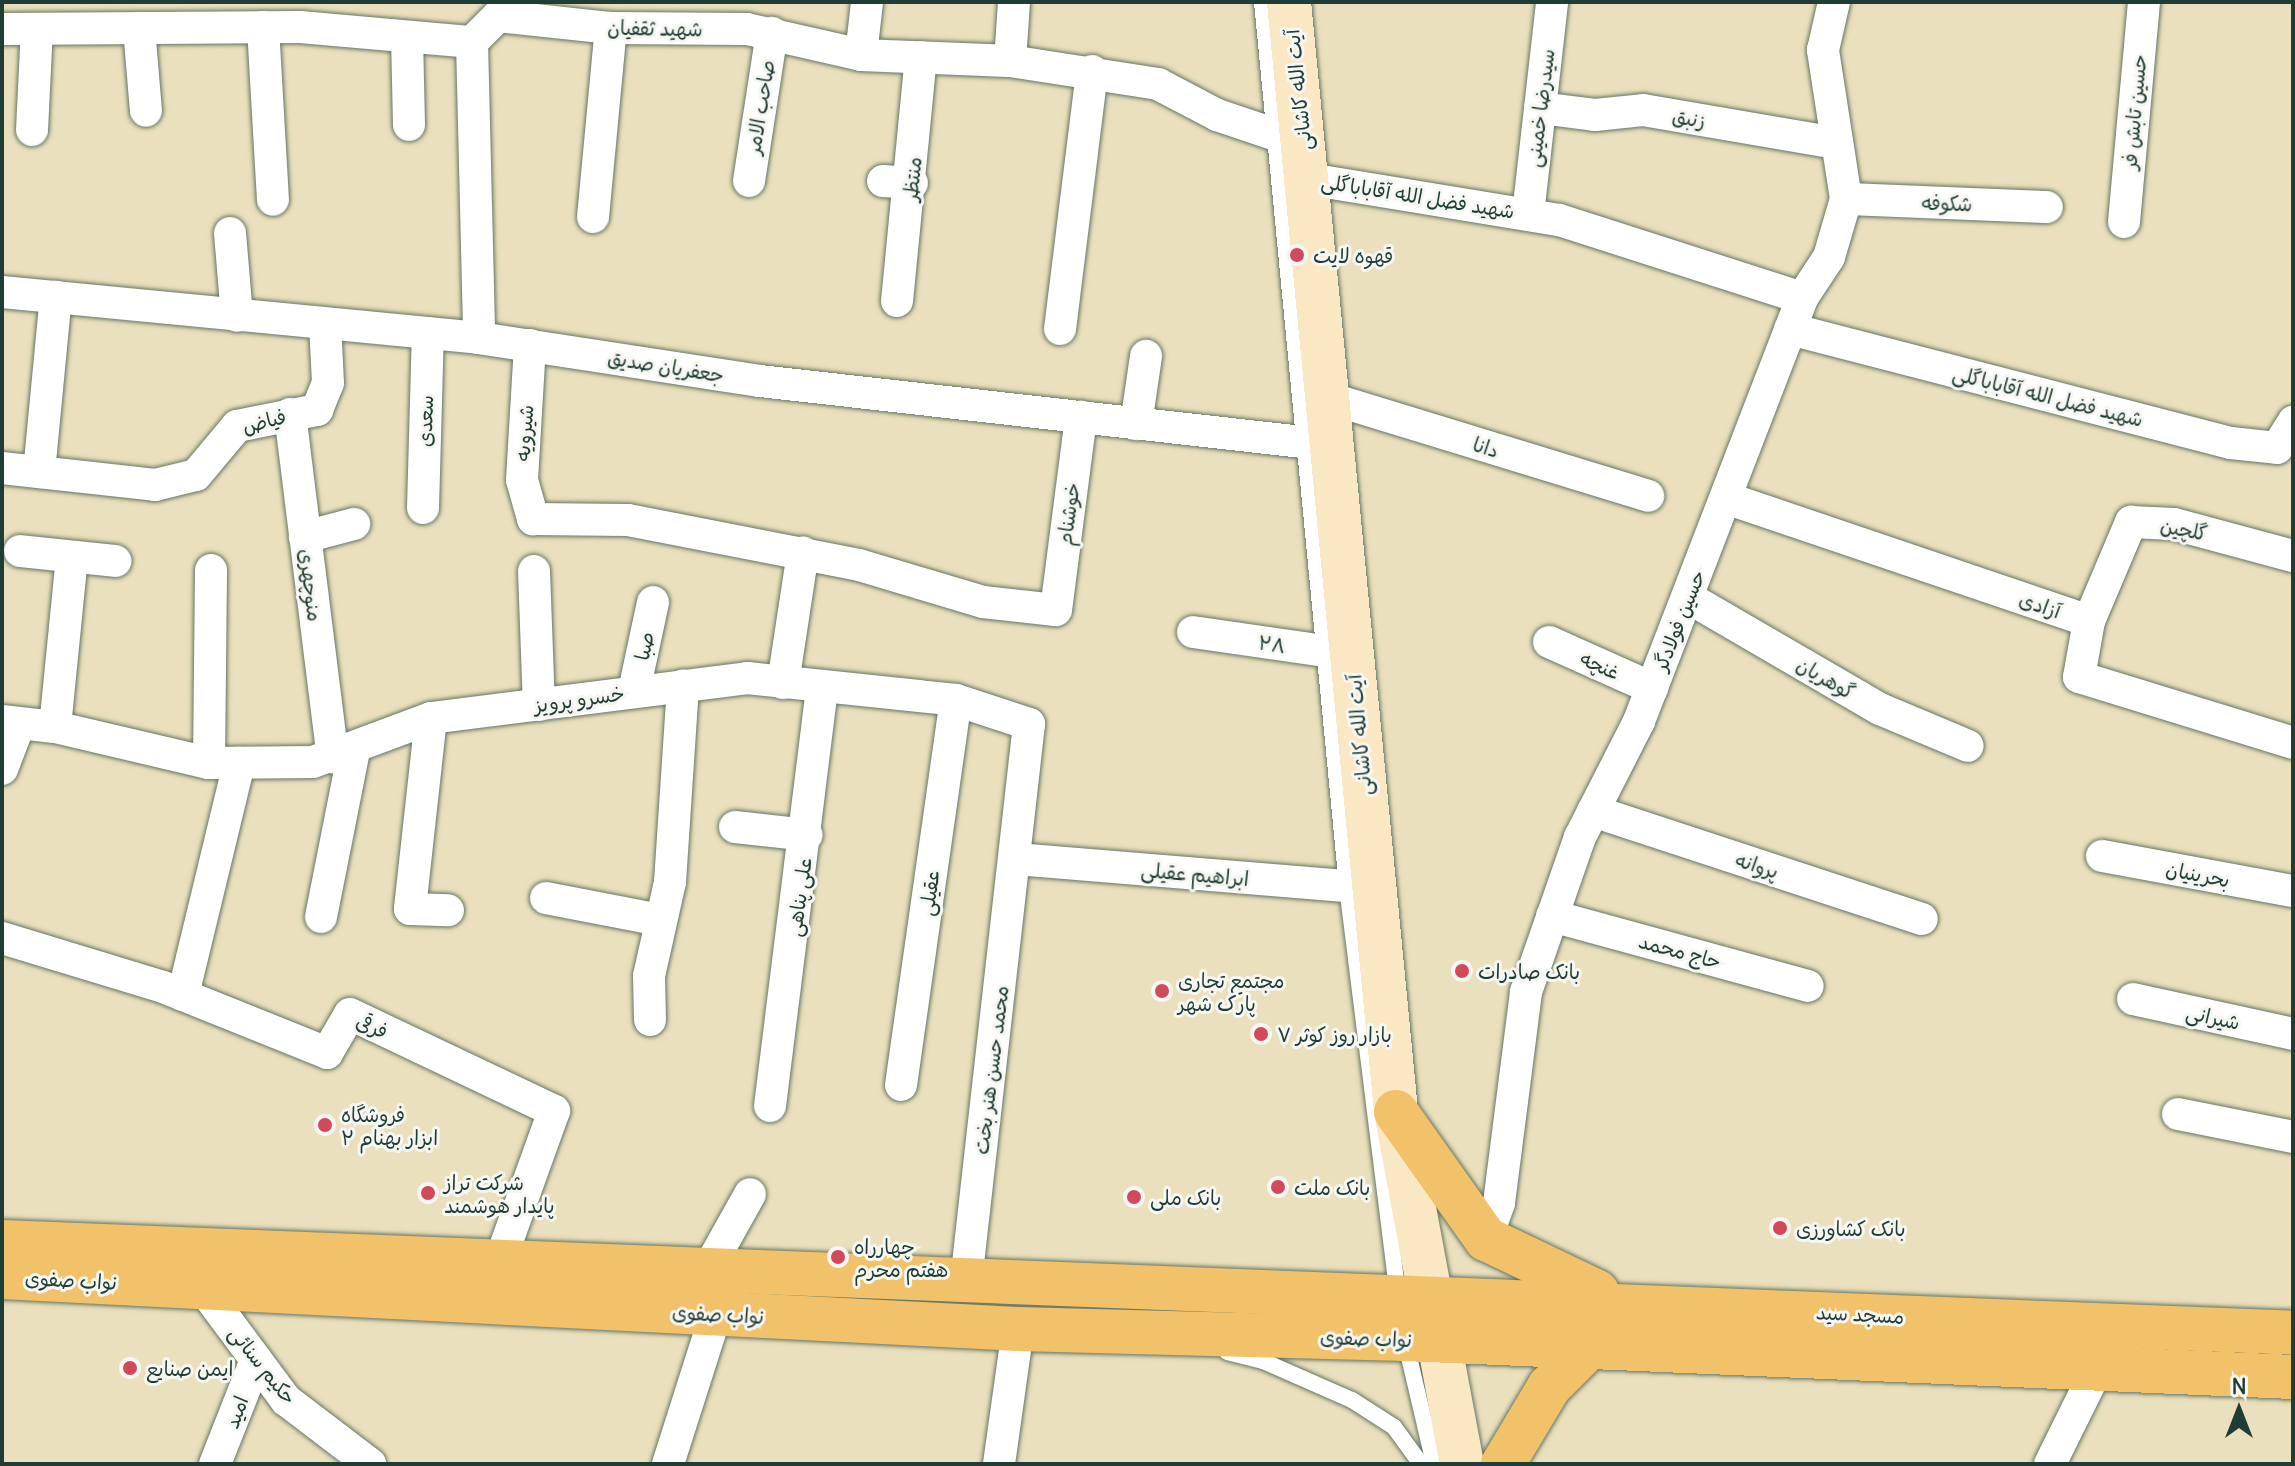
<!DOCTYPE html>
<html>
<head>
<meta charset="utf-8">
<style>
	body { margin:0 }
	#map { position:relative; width:2295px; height:1466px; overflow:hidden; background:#eae0bd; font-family:Delius,"Playpen Sans Arabic",sans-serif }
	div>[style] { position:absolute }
	.roads { filter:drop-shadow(0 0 2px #667664) drop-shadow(0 0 2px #667664) }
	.service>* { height:16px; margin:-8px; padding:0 8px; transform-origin:8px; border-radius:8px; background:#fff }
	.minor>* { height:32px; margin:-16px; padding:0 16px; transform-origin:16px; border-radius:16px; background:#fff }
	.secondary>* { height:44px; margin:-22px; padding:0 22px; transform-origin:22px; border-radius:22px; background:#fae7c3 }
	.primary>* { height:44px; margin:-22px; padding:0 22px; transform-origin:22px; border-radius:22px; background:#f2c26a }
	.dots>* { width:22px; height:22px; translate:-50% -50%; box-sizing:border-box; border:4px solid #f6f6f2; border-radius:50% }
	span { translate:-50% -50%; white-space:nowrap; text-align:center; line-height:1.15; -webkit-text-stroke:6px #f6f6f2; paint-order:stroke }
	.street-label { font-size:20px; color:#1f3d34 }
	.poi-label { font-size:20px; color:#1f3d34 }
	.left { translate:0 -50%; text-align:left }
	.frame { position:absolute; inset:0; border:4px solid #1f3d34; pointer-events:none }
	.north { position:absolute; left:2199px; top:1370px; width:80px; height:80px; -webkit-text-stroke:6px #f6f6f2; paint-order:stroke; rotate:0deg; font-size:22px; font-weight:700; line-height:32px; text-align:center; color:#1f3d34 }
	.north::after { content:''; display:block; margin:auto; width:28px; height:36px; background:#1f3d34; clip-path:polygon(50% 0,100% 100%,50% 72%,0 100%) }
</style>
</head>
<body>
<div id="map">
	<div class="roads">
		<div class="service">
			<i style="left:1262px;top:2px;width:889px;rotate:84.51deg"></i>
			<i style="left:1347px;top:887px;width:413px;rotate:82.9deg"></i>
			<i style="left:1405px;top:1340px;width:127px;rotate:76.8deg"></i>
			<i style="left:1227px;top:1352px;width:37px;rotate:14deg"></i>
			<i style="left:1263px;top:1361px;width:97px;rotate:23.7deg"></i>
			<i style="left:1352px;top:1400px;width:50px;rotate:32.7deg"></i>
			<i style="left:1394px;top:1427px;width:46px;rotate:53.9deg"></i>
		</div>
		<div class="minor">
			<i style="left:263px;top:27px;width:173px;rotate:86.7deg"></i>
			<i style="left:139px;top:28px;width:83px;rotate:85.2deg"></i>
			<i style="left:2px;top:29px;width:298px;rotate:-0.4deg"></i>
			<i style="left:300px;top:27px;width:173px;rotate:5deg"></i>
			<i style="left:472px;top:42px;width:37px;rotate:-45deg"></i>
			<i style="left:498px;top:16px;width:114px;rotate:6.1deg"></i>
			<i style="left:611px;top:28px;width:136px;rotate:0.4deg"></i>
			<i style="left:747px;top:29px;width:117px;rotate:12.8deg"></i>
			<i style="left:861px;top:55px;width:149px;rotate:2.3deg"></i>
			<i style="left:1010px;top:61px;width:150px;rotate:8.8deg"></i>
			<i style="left:1158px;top:84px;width:67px;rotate:27.7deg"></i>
			<i style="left:1217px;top:115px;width:91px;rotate:18.6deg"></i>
			<i style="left:407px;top:37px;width:88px;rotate:88.7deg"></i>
			<i style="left:472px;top:42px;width:296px;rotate:88.6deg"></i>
			<i style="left:861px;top:55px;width:53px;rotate:-83.5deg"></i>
			<i style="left:1010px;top:61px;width:59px;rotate:-86.1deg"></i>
			<i style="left:1540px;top:108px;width:55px;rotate:7.3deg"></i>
			<i style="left:1595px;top:115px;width:48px;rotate:-5.9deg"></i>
			<i style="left:1643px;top:110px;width:197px;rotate:9.7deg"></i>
			<i style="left:32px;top:130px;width:101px;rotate:-87.2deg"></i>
			<i style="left:1308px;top:179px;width:254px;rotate:9.3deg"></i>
			<i style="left:1559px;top:220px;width:255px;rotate:17.8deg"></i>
			<i style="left:749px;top:181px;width:150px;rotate:-81.2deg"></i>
			<i style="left:883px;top:181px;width:29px;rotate:4deg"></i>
			<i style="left:1846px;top:199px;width:201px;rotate:2.3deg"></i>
			<i style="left:1528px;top:214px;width:213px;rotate:-83.5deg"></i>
			<i style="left:593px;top:217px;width:190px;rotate:-84.6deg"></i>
			<i style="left:2124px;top:222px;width:221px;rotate:-84.8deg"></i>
			<i style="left:230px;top:233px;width:83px;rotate:85.2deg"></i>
			<i style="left:2px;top:292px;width:479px;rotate:5.5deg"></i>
			<i style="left:479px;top:338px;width:284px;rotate:8.7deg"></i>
			<i style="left:760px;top:381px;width:573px;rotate:6.42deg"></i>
			<i style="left:897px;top:301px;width:245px;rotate:-84.4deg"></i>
			<i style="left:1060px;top:329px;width:260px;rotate:-82.9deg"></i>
			<i style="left:1790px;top:329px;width:455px;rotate:14.5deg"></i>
			<i style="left:2231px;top:443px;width:46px;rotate:6.2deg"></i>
			<i style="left:2277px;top:448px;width:31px;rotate:-58deg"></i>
			<i style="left:530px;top:345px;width:135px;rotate:93.4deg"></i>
			<i style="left:522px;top:480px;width:41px;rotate:74.2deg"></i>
			<i style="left:533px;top:519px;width:95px;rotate:0.6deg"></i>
			<i style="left:628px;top:520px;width:235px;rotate:11deg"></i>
			<i style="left:859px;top:565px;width:129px;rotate:16.6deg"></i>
			<i style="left:983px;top:602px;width:73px;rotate:6.3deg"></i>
			<i style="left:1056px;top:610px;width:195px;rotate:-82.6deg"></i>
			<i style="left:1325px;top:397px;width:338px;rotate:17deg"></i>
			<i style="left:290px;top:414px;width:346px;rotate:82.9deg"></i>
			<i style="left:1136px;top:424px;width:69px;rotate:-81.6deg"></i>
			<i style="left:2px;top:468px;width:154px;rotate:6.3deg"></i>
			<i style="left:155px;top:485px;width:42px;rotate:-13.7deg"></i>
			<i style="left:196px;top:475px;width:64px;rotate:-50.1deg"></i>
			<i style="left:237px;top:426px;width:82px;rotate:-11.3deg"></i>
			<i style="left:317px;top:410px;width:29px;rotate:-68deg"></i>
			<i style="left:328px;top:383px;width:59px;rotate:-92.9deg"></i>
			<i style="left:39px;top:472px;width:176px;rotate:-84.5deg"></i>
			<i style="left:1726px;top:498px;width:383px;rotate:18.7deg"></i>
			<i style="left:2089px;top:621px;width:57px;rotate:100.1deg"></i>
			<i style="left:2079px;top:677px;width:224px;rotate:17.1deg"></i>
			<i style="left:423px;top:508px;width:175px;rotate:-88.4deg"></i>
			<i style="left:305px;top:537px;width:51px;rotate:-14.9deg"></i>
			<i style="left:20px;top:551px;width:96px;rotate:6deg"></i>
			<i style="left:534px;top:571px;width:134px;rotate:87.9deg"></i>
			<i style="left:1689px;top:598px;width:221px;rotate:30.2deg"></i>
			<i style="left:1880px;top:709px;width:95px;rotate:22.8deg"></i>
			<i style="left:2089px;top:621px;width:108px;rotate:-67deg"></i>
			<i style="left:2131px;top:522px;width:43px;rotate:2.7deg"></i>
			<i style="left:2174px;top:524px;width:123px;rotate:15.1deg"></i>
			<i style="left:1193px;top:632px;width:161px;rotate:8.2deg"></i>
			<i style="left:1549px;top:642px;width:113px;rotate:24.1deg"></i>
			<i style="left:783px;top:683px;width:132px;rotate:-81.3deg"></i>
			<i style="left:634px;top:691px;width:91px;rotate:-77.9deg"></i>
			<i style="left:431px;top:718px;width:192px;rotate:96.3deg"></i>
			<i style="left:410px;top:909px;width:38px;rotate:2deg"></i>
			<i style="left:2px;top:721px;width:53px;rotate:6.5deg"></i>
			<i style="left:55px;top:727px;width:158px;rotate:13.2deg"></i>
			<i style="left:209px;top:763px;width:104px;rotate:-0.6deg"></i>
			<i style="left:313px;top:762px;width:126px;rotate:-20.4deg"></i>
			<i style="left:431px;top:718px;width:319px;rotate:-7.2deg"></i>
			<i style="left:747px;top:678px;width:210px;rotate:6deg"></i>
			<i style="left:956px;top:700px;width:77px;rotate:18.2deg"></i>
			<i style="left:1029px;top:724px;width:561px;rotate:96.45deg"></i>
			<i style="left:55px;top:727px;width:170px;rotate:-84.3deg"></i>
			<i style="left:209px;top:763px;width:193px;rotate:-89.4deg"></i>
			<i style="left:2px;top:769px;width:45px;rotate:-69.1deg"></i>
			<i style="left:1593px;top:811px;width:346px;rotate:18.2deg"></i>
			<i style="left:735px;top:827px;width:72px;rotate:6.3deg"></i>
			<i style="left:2102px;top:856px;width:194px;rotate:10.4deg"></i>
			<i style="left:1017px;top:859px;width:356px;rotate:4.7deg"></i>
			<i style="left:546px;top:898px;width:116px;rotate:10.9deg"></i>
			<i style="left:1552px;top:916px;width:265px;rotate:15.3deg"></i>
			<i style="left:321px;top:917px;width:169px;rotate:-78.8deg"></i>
			<i style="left:2px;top:938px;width:168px;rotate:16.9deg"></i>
			<i style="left:163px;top:987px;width:177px;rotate:21.9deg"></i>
			<i style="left:327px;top:1053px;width:45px;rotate:-59.5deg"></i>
			<i style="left:350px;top:1014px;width:226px;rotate:25.4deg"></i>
			<i style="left:554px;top:1111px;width:163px;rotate:109.8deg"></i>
			<i style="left:183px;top:995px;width:239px;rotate:-76.4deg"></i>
			<i style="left:2133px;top:999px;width:164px;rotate:12.3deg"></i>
			<i style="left:650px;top:1020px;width:44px;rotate:-91.3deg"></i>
			<i style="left:649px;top:976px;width:96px;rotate:-77.4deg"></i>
			<i style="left:670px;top:882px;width:197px;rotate:-86.2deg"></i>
			<i style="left:901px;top:1085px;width:389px;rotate:-81.9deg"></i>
			<i style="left:770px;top:1106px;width:422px;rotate:-82.9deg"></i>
			<i style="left:2178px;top:1114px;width:117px;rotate:11.3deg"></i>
			<i style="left:1486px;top:1239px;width:38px;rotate:-70deg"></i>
			<i style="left:1499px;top:1203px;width:213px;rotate:-82.7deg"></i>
			<i style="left:1526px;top:992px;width:164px;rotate:-70.8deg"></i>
			<i style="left:1580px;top:837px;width:130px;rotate:-63deg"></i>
			<i style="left:1639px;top:721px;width:453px;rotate:-68.9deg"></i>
			<i style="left:1802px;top:298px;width:49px;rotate:-56.6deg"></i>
			<i style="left:1829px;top:257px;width:60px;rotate:-73.7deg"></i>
			<i style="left:1846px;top:199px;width:151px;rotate:-98.8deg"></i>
			<i style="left:1823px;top:50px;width:49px;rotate:-77.1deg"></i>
			<i style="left:707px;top:1271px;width:88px;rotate:-60.8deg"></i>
			<i style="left:202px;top:1287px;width:141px;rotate:53.4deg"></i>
			<i style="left:286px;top:1400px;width:106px;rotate:37.3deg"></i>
			<i style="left:215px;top:1464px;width:112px;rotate:-68.5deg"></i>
			<i style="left:668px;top:1464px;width:157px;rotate:-72.3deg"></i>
			<i style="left:999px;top:1464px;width:136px;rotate:-82deg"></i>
			<i style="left:2050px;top:1464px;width:106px;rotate:-63.7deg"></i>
		</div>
		<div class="secondary">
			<i style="left:1289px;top:2px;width:1115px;rotate:84.49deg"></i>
			<i style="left:1396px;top:1112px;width:358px;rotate:79.4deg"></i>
		</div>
		<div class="primary">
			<i style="left:1396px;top:1112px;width:156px;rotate:54.7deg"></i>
			<i style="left:1486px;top:1239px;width:123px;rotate:25.5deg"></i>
			<i style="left:2px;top:1242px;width:2293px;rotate:2.27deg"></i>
			<i style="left:2px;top:1277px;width:1017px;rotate:2.93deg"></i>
			<i style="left:1018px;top:1329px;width:387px;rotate:1.5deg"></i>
			<i style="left:1405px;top:1339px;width:889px;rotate:2.45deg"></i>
			<i style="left:1503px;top:1464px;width:90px;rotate:-59.1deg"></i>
			<i style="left:1549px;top:1387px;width:57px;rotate:-45deg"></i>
		</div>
	</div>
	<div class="dots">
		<i style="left:1297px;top:255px;background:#d1495b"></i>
		<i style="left:1462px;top:971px;background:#d1495b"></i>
		<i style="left:1162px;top:991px;background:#d1495b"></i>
		<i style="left:1261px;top:1034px;background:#d1495b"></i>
		<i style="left:325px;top:1125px;background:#d1495b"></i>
		<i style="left:1278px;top:1187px;background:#d1495b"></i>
		<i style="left:428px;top:1193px;background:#d1495b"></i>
		<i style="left:1134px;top:1197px;background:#d1495b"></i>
		<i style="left:1780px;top:1228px;background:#d1495b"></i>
		<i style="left:838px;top:1257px;background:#d1495b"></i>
		<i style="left:130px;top:1368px;background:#d1495b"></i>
	</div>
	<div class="street-label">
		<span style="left:655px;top:28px;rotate:1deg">شهید ثقفیان</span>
		<span style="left:1298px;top:90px;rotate:-96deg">آیت الله کاشانی</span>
		<span style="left:760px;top:107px;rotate:-81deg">صاحب الامر</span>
		<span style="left:1540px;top:108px;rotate:-83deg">سیدرضا خمینی</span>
		<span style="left:2134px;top:112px;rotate:-85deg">حسین تابش فر</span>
		<span style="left:1689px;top:118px;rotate:10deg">زنبق</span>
		<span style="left:912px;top:179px;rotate:-84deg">منتظر</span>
		<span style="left:1418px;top:196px;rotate:9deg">شهید فضل الله آقاباباگلی</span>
		<span style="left:1947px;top:203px;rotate:2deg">شکوفه</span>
		<span style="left:666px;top:366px;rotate:9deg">جعفریان صدیق</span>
		<span style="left:2048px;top:396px;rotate:14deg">شهید فضل الله آقاباباگلی</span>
		<span style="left:264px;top:421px;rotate:-15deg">فیاض</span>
		<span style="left:425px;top:421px;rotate:-88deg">سعدی</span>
		<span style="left:524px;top:433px;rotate:-86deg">شیرویه</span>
		<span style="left:1486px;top:447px;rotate:17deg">دانا</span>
		<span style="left:1068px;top:514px;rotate:-82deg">خوشنام</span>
		<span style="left:2184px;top:529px;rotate:11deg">گلچین</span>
		<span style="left:311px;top:585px;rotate:83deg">منوچهری</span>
		<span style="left:2040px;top:605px;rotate:19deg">آزادی</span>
		<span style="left:1679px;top:620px;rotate:-68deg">حسین فولادگر</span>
		<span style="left:1272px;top:644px;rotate:9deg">۲۸</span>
		<span style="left:644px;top:646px;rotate:-78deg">صبا</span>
		<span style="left:1600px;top:665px;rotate:24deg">غنچه</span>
		<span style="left:1826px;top:678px;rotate:30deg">گوهریان</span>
		<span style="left:579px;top:699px;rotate:-8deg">خسرو پرویز</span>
		<span style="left:1359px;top:735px;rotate:-95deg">آیت الله کاشانی</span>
		<span style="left:1757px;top:865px;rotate:18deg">پروانه</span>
		<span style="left:1195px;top:874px;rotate:5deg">ابراهیم عقیلی</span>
		<span style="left:2198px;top:874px;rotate:11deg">بحرینیان</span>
		<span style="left:929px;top:893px;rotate:-82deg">عقیلی</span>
		<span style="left:799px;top:897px;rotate:-82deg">علی پناهی</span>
		<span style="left:1680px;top:951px;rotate:15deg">حاج محمد</span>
		<span style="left:2213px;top:1017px;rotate:12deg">شیرانی</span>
		<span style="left:372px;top:1026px;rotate:22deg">فرقی</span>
		<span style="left:991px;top:1070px;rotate:-83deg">محمد حسن هنر بخت</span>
		<span style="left:71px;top:1280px;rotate:3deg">نواب صفوی</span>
		<span style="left:718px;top:1314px;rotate:3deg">نواب صفوی</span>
		<span style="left:1860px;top:1314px;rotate:3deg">مسجد سید</span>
		<span style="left:1366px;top:1338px;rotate:2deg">نواب صفوی</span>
		<span style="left:263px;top:1365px;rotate:51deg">حکیم سنائی</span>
		<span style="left:236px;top:1412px;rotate:-69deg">امید</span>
	</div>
	<div class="poi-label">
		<span class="left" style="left:1313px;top:255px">قهوه لایت</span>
		<span class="left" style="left:1478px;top:971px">بانک صادرات</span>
		<span class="left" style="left:1178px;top:992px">مجتمع تجاری<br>پارک شهر</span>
		<span class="left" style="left:1277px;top:1034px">بازار روز کوثر ۷</span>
		<span class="left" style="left:341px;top:1126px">فروشگاه<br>ابزار بهنام ۲</span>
		<span class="left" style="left:444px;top:1194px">شرکت تراز<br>پایدار هوشمند</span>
		<span class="left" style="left:1294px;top:1187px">بانک ملت</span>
		<span class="left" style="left:1150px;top:1197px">بانک ملی</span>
		<span class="left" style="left:1796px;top:1228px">بانک کشاورزی</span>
		<span class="left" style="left:854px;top:1258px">چهارراه<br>هفتم محرم</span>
		<span class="left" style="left:146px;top:1368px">ایمن صنایع</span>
	</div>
	<div class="frame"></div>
	<div class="north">N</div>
</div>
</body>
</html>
